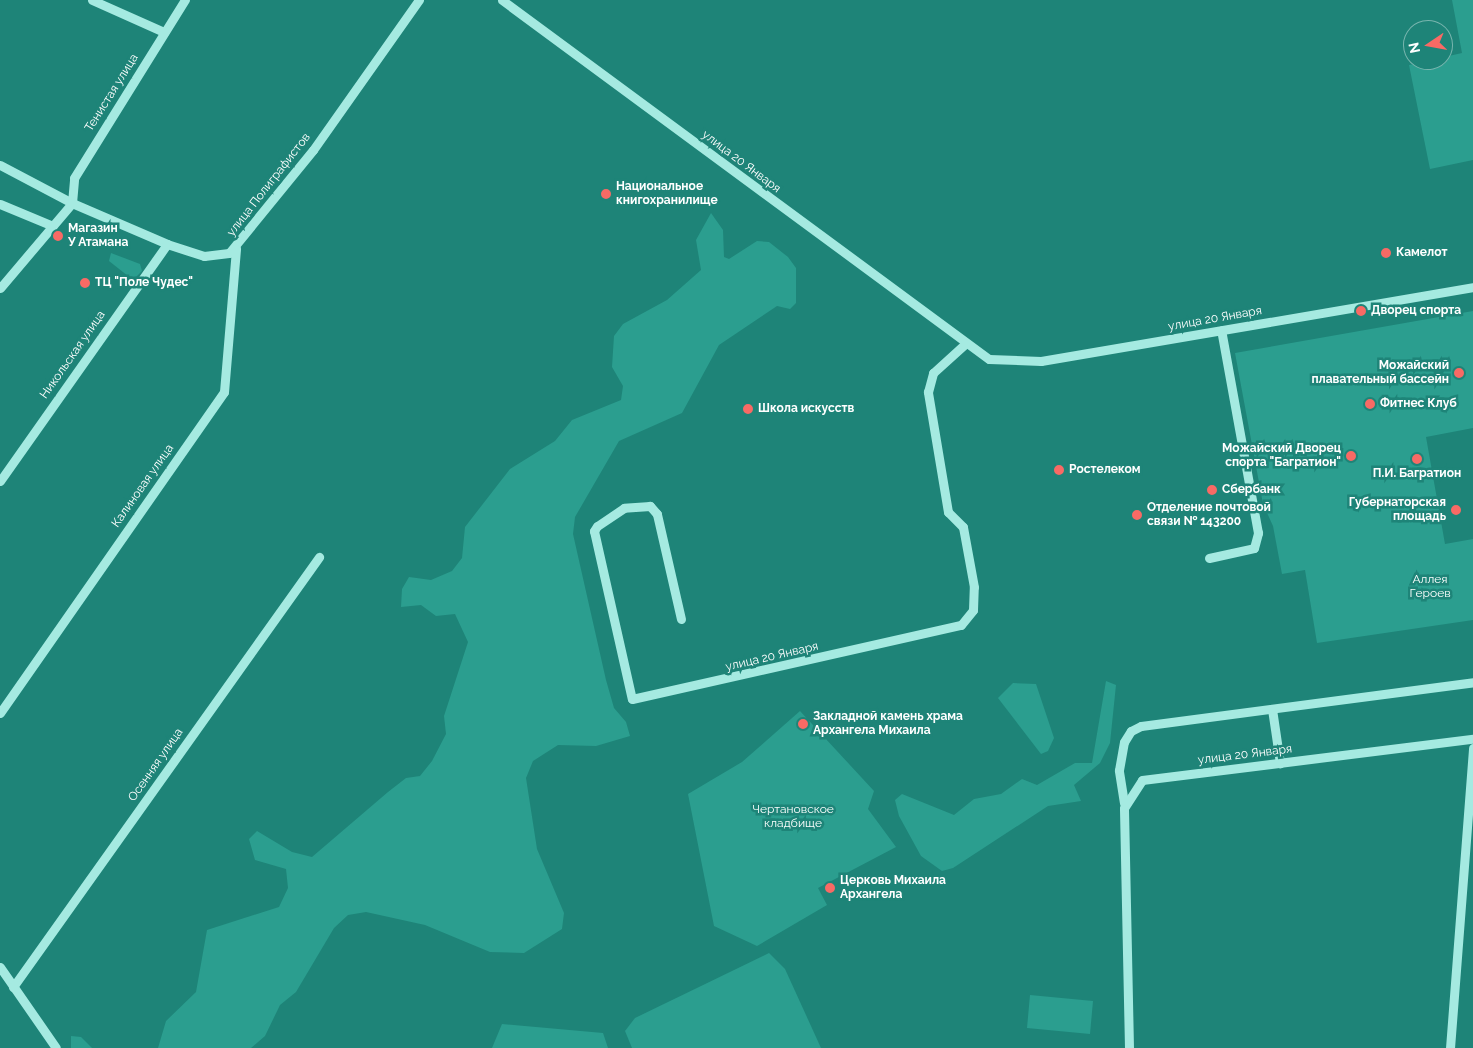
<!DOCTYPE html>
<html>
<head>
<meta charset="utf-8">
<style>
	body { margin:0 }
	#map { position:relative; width:1473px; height:1048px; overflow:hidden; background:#1e8478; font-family:Raleway,sans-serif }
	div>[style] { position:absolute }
	.green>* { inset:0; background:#2b9e8f }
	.minor>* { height:9px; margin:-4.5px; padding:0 4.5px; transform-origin:4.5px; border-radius:4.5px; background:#a5eae1 }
	.dots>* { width:14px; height:14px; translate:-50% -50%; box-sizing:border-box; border:2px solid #1e8478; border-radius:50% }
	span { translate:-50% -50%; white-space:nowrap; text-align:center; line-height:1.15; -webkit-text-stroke:5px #1e8478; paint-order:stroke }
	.street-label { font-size:12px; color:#fff }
	.poi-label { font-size:12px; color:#fff; font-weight:700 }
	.left { translate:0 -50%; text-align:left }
	.right { translate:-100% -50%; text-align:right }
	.park-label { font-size:12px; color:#fcfffe }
	.north { position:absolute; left:1403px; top:20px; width:50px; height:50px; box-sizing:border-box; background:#1e8478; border:1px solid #78b5ae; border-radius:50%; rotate:258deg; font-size:14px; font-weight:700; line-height:20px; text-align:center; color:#fff }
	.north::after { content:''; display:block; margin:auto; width:18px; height:22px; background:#f86a65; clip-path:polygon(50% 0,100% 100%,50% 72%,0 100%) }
</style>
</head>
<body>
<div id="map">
	<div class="green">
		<i style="clip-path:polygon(1452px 0,1473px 0,1473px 160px,1430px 169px,1409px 65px,1462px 53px)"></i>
		<i style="clip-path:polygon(711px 213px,723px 230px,724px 257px,729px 259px,757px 241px,769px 242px,788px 257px,796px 268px,796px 303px,790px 309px,777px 306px,719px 345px,682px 413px,619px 441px,575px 517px,573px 534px,606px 680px,614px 708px,626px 722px,630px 736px,596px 746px,558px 745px,533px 761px,526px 778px,537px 849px,564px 913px,562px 929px,524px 953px,490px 952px,425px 925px,366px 912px,348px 915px,334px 928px,296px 992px,280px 1005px,265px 1036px,251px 1048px,158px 1048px,166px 1021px,196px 992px,207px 930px,279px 907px,288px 888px,286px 869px,255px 860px,249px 839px,257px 831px,292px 852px,312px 857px,388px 792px,406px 778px,420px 776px,432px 761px,446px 734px,444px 716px,468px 642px,455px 614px,436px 616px,421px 605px,401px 607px,402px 589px,409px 577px,431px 580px,452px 571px,462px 558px,465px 527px,510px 469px,555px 441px,572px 420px,621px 400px,623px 386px,612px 367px,614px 336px,623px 324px,667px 300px,701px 270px,696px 240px)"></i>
		<i style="clip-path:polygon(111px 253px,140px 264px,142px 271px,136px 277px,128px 276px,109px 261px)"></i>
		<i style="clip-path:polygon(1473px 311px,1473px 428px,1426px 437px,1445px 544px,1473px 539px,1473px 620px,1317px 643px,1305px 570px,1282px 574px,1273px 526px,1263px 504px,1235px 353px)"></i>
		<i style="clip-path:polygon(1106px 681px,1116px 685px,1110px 743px,1100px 763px,1074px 785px,1081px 801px,1048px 806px,953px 868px,942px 871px,921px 856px,899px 816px,895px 800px,902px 794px,954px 815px,974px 799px,1001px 794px,1022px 779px,1037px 785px,1075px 763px,1092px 763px)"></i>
		<i style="clip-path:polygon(1013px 683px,1036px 684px,1054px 738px,1048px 751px,1041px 754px,998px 698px)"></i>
		<i style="clip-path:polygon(800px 711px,874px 791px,868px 809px,896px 847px,818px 888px,827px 905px,757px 946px,714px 926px,688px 794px,742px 762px)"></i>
		<i style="clip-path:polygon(769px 953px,785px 969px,821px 1048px,632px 1048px,625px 1031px,635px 1018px)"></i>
		<i style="clip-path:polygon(1030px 995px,1093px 1001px,1090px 1034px,1027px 1028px)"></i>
		<i style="clip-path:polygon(502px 1024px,603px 1033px,608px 1048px,492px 1048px)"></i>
		<i style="clip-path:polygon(71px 1036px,81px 1037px,92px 1048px,71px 1048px)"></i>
	</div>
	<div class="minor">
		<i style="left:92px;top:0;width:79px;rotate:24deg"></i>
		<i style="left:502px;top:0;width:605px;rotate:36.4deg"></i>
		<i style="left:989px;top:359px;width:52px;rotate:2.2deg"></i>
		<i style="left:1041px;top:361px;width:438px;rotate:-9.7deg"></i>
		<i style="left:0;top:165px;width:81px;rotate:27.8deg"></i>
		<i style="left:72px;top:203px;width:103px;rotate:23.3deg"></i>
		<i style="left:167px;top:244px;width:39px;rotate:18deg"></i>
		<i style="left:204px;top:256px;width:25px;rotate:-7deg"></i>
		<i style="left:229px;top:253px;width:133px;rotate:-50.8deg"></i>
		<i style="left:313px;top:150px;width:184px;rotate:-54.8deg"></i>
		<i style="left:72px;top:203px;width:25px;rotate:-85deg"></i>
		<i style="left:74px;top:178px;width:210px;rotate:-58.1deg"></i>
		<i style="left:0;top:204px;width:57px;rotate:22.5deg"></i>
		<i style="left:0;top:288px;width:111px;rotate:-49.7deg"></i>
		<i style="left:0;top:481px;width:290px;rotate:-54.8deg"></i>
		<i style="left:1209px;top:558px;width:46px;rotate:-12.5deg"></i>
		<i style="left:1254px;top:548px;width:16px;rotate:-75deg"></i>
		<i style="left:1258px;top:533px;width:206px;rotate:-100.3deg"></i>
		<i style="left:681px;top:619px;width:108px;rotate:-102.9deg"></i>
		<i style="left:657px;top:514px;width:11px;rotate:-131deg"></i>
		<i style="left:650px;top:506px;width:26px;rotate:176deg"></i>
		<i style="left:624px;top:508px;width:32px;rotate:146deg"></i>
		<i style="left:597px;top:526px;width:6px;rotate:121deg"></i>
		<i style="left:594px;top:531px;width:172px;rotate:77.3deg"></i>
		<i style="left:632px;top:699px;width:337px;rotate:-12.7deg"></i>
		<i style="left:961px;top:625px;width:19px;rotate:-51deg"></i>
		<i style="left:973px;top:610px;width:23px;rotate:-88deg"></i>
		<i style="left:974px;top:587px;width:61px;rotate:-100.4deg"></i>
		<i style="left:963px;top:527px;width:21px;rotate:-135deg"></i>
		<i style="left:948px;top:512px;width:122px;rotate:-99.5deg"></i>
		<i style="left:928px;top:392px;width:20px;rotate:-75deg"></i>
		<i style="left:933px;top:373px;width:43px;rotate:-42.2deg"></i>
		<i style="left:1272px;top:709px;width:55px;rotate:81.6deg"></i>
		<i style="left:0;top:713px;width:391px;rotate:-55.1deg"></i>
		<i style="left:224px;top:392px;width:144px;rotate:-85.2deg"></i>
		<i style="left:1124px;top:803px;width:33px;rotate:-99deg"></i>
		<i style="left:1119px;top:770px;width:28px;rotate:-80deg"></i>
		<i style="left:1124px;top:742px;width:13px;rotate:-58deg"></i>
		<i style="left:1131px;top:731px;width:11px;rotate:-27deg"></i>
		<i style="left:1141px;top:726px;width:335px;rotate:-7.5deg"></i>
		<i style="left:0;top:967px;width:98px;rotate:55.3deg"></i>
		<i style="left:13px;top:987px;width:528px;rotate:-54.56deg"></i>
		<i style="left:1129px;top:1048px;width:240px;rotate:-91.2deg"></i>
		<i style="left:1124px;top:808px;width:33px;rotate:-57deg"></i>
		<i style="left:1142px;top:780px;width:334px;rotate:-7.1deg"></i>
		<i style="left:1450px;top:1048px;width:301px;rotate:-85.6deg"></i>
	</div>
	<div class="dots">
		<i style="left:606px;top:194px;background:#f86a65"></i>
		<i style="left:58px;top:236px;background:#f86a65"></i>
		<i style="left:1386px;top:253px;background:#f86a65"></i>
		<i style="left:85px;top:283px;background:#f86a65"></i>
		<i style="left:1361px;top:311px;background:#f86a65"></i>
		<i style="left:1459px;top:373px;background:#f86a65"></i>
		<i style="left:1370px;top:404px;background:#f86a65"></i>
		<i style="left:748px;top:409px;background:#f86a65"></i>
		<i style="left:1351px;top:456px;background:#f86a65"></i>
		<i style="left:1417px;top:459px;background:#f86a65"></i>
		<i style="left:1059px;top:470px;background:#f86a65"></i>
		<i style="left:1212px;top:490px;background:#f86a65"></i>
		<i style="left:1456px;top:510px;background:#f86a65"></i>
		<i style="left:1137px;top:515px;background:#f86a65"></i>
		<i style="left:803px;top:724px;background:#f86a65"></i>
		<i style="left:830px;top:888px;background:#f86a65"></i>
	</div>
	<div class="street-label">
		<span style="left:112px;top:93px;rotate:-58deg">Тенистая улица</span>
		<span style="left:741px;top:162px;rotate:37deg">улица 20 Января</span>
		<span style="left:269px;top:185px;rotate:-52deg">улица Полиграфистов</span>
		<span style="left:1215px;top:319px;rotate:-10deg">улица 20 Января</span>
		<span style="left:73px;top:355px;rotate:-55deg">Никольская улица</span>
		<span style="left:143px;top:486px;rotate:-55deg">Калиновая улица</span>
		<span style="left:772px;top:657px;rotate:-13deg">улица 20 Января</span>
		<span style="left:1245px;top:755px;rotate:-7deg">улица 20 Января</span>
		<span style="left:156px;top:765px;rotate:-55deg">Осенняя улица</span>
	</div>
	<div class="poi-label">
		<span class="left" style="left:616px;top:194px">Национальное<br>книгохранилище</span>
		<span class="left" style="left:68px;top:236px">Магазин<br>У Атамана</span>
		<span class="left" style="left:1396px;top:253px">Камелот</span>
		<span class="left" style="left:95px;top:283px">ТЦ "Поле Чудес"</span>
		<span class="left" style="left:1371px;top:311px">Дворец спорта</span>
		<span class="right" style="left:1449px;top:373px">Можайский<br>плавательный бассейн</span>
		<span class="left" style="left:1380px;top:404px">Фитнес Клуб</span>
		<span class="left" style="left:758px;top:409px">Школа искусств</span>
		<span class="right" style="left:1341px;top:456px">Можайский Дворец<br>спорта "Багратион"</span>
		<span class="left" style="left:1069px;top:470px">Ростелеком</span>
		<span style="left:1417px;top:474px">П.И. Багратион</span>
		<span class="left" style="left:1222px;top:490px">Сбербанк</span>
		<span class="right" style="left:1446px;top:510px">Губернаторская<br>площадь</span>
		<span class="left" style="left:1147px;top:515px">Отделение почтовой<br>связи № 143200</span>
		<span class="left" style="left:813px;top:724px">Закладной камень храма<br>Архангела Михаила</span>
		<span class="left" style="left:840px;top:888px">Церковь Михаила<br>Архангела</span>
	</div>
	<div class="park-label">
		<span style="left:1430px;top:587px">Аллея<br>Героев</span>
		<span style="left:793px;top:817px">Чертановское<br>кладбище</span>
	</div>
	<div class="north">N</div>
</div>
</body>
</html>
